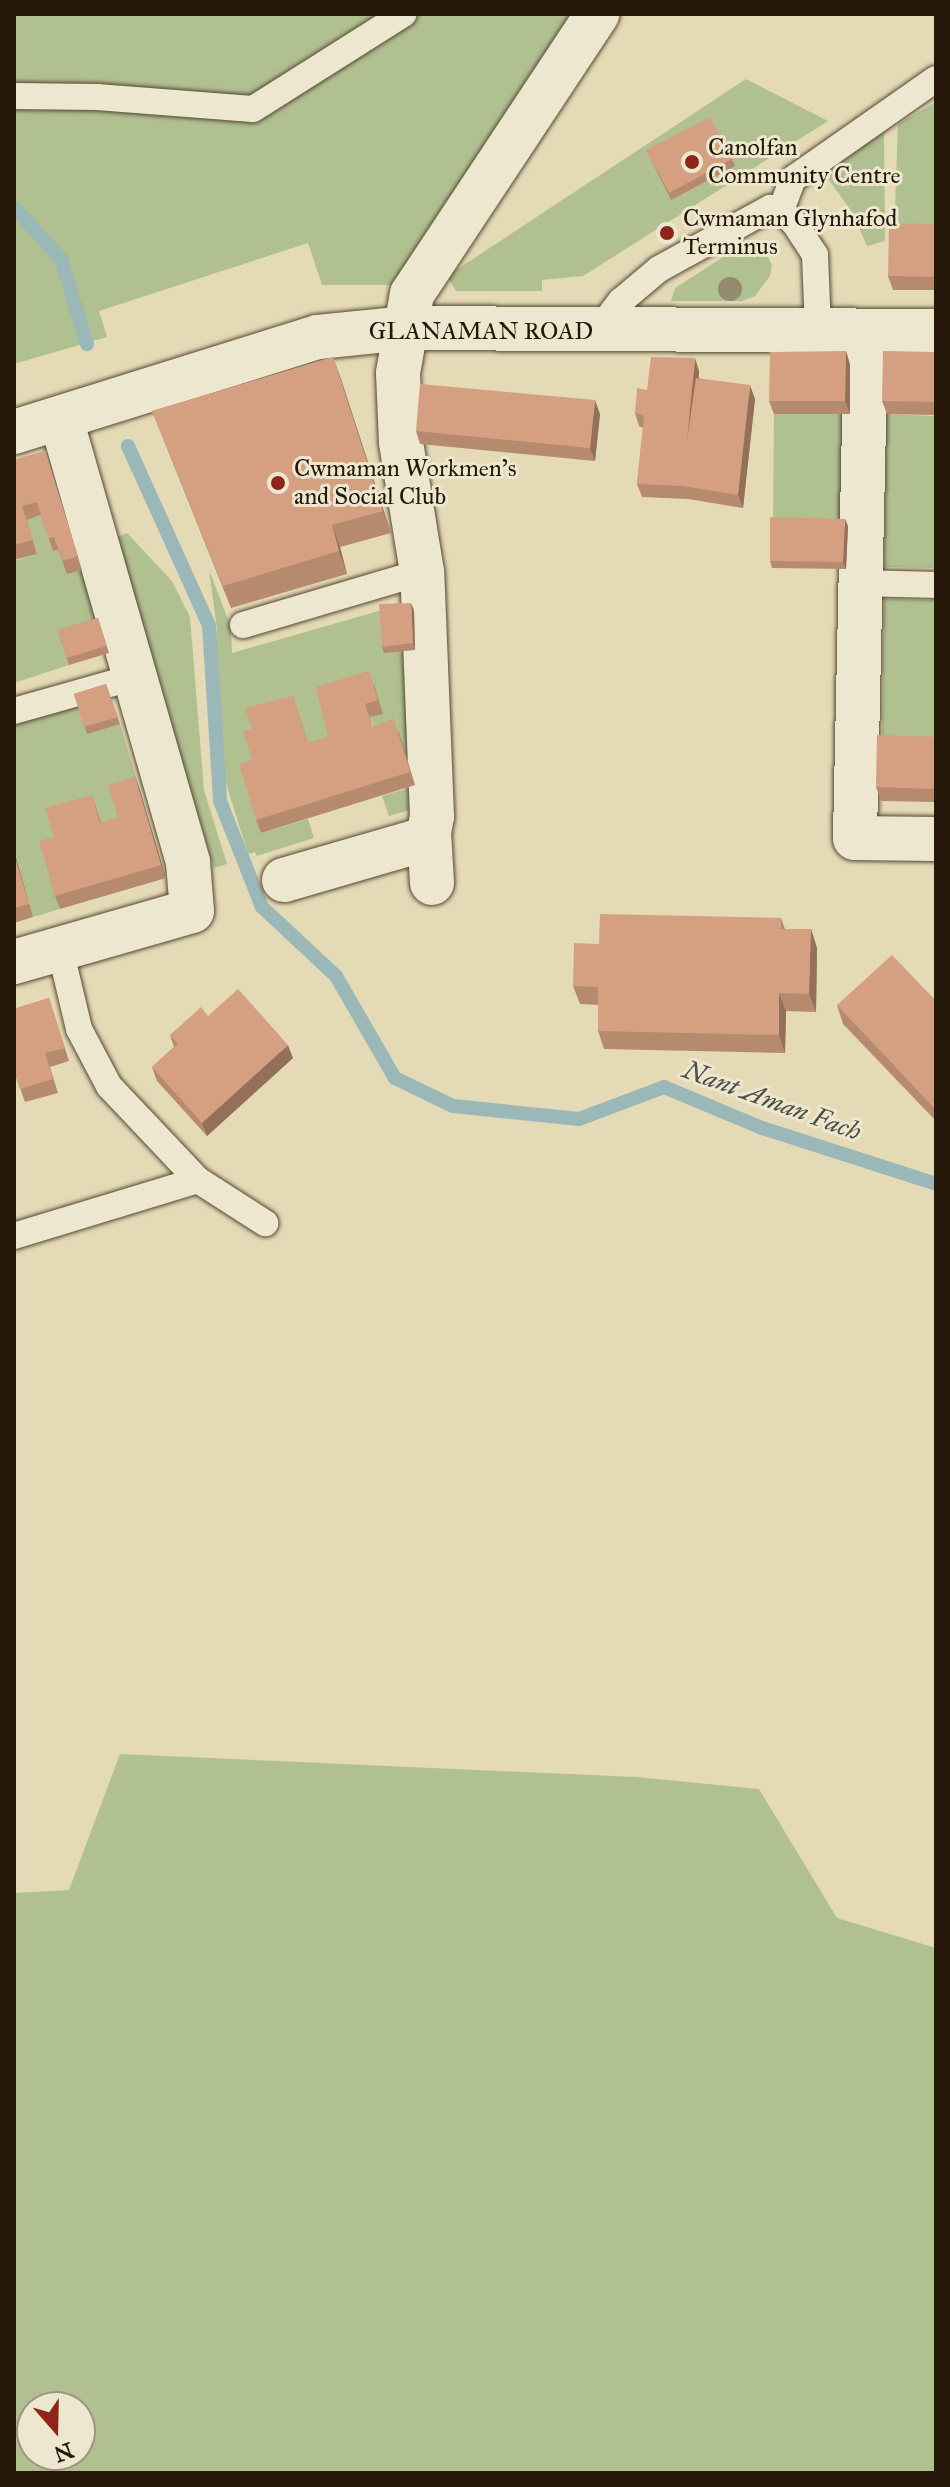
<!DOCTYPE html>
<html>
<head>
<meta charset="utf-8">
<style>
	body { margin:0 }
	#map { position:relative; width:950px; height:2487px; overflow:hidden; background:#e5dab6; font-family:"IM FELL Great Primer",serif }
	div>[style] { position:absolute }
	.green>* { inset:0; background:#b1c091 }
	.stream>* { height:14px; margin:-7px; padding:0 7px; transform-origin:7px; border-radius:7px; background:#9bb8b9 }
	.roads { filter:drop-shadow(0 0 2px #564834) drop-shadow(0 0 2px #564834) }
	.service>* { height:26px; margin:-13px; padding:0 13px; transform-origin:13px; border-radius:13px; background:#eee7d0 }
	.minor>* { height:44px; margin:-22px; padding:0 22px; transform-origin:22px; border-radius:22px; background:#eee7d0 }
	.trees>* { width:24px; height:24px; margin:-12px; border-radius:50%; background:#938b6d }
	.wall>* { inset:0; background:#b68a6f }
	.shaded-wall>* { inset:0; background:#94705a }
	.building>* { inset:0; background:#d4a081 }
	.dots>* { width:22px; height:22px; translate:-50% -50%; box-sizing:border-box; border:4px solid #eee7d0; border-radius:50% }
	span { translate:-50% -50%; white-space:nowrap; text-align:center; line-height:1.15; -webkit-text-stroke:6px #eee7d0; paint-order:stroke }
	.poi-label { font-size:24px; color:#261809 }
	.left { translate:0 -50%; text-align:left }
	.street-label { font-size:24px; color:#261809 }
	.water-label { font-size:26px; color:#4f5047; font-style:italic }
	.frame { position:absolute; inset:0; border:16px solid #261809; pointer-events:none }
	.north { position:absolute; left:16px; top:2391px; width:80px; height:80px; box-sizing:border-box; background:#eee7d0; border:2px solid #9e9480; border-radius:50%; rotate:160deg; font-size:22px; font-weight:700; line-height:32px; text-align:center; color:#261809 }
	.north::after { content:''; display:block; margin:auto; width:28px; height:36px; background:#8f2418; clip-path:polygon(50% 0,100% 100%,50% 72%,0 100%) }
</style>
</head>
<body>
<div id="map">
	<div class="green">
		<i style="clip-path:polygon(14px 14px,573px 14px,412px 285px,322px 285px,308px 243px,99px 311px,107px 337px,14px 364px)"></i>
		<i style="clip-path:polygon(746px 79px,828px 121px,583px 276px,542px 280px,542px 291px,456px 291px,447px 276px)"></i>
		<i style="clip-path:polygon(936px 102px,936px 237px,894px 236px,898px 124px)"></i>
		<i style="clip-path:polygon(884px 130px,885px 241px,867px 246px,852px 212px,824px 173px)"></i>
		<i style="clip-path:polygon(746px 247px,764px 250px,772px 265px,770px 276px,755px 296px,742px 301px,671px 301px,675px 288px,731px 252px)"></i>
		<i style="clip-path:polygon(774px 414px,850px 414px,848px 526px,773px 524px)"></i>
		<i style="clip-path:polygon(887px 414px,936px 416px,936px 568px,884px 567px)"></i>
		<i style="clip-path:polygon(41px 515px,59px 550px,82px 570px,101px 625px,69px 665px,14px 683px,14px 561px,37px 554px,27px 520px)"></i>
		<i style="clip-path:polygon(127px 533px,172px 581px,190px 617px,204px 790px,227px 864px,214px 868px,114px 538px)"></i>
		<i style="clip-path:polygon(209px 570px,231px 627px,232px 653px,382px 610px,415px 650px,423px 806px,389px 816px,382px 796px,415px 786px,377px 739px,370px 717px,383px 713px,327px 719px,324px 721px,333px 750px,256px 742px,261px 833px,308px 819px,314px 838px,257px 856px,255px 852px,248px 854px,225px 780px,213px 645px,217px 629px)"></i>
		<i style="clip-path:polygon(884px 599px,936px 600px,936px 749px,882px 749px)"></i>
		<i style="clip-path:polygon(77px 701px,120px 724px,140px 790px,122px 831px,44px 855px,60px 909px,33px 917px,14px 851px,14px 721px)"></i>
		<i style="clip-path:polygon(evenodd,120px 1754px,636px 1777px,759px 1789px,837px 1918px,936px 1948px,936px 2473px,14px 2473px,14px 1893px,69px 1890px,120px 1754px,32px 2407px,80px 2407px,80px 2455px,32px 2455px,32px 2407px)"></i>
	</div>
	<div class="stream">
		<i style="left:14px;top:207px;width:70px;rotate:47.9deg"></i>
		<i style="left:61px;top:259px;width:89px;rotate:73deg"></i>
		<i style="left:128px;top:446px;width:196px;rotate:65.7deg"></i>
		<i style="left:209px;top:625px;width:176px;rotate:86.4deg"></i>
		<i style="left:220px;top:801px;width:114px;rotate:68.4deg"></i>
		<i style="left:262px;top:907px;width:101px;rotate:43deg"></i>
		<i style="left:336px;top:976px;width:118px;rotate:60deg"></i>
		<i style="left:395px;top:1078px;width:64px;rotate:25.8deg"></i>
		<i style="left:453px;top:1106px;width:127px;rotate:5.9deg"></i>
		<i style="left:579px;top:1119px;width:91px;rotate:-20.6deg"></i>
		<i style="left:664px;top:1087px;width:106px;rotate:22.7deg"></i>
		<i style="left:762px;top:1128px;width:183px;rotate:17.8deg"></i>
	</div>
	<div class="roads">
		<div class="service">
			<i style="left:14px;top:96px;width:83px;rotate:0.7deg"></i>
			<i style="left:97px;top:97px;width:156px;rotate:4.4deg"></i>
			<i style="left:253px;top:109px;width:178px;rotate:-32.3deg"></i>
			<i style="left:781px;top:210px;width:33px;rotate:-69deg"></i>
			<i style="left:793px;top:179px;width:174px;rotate:-35deg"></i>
			<i style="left:598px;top:331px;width:38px;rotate:-53deg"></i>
			<i style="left:621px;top:301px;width:50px;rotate:-40.1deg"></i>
			<i style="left:659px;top:269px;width:127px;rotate:-28.8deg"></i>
			<i style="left:770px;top:208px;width:11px;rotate:10deg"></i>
			<i style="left:781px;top:210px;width:20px;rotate:45deg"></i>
			<i style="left:795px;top:224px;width:37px;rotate:57deg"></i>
			<i style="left:815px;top:255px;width:76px;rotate:87.7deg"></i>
			<i style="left:861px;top:583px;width:75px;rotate:1.5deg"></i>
			<i style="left:243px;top:625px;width:187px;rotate:-16.5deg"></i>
			<i style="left:14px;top:711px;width:125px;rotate:-15.8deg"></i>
			<i style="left:60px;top:949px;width:82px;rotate:76.6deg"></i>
			<i style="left:79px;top:1029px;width:64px;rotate:62.2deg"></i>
			<i style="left:109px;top:1086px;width:129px;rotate:46.6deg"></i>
			<i style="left:198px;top:1180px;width:80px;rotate:32.7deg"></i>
			<i style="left:14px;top:1236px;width:192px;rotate:-16.9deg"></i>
		</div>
		<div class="minor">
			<i style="left:866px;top:332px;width:506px;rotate:91.25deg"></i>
			<i style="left:855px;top:838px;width:81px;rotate:0.7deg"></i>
			<i style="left:14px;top:432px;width:318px;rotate:-17.4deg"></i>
			<i style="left:318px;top:337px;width:88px;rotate:-5.8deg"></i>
			<i style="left:406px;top:328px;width:530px;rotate:0.32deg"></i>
			<i style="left:429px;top:832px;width:51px;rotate:86.6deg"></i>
			<i style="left:284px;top:880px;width:144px;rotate:-16.2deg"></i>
			<i style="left:422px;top:840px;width:11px;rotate:-49deg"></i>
			<i style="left:429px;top:832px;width:16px;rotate:-79deg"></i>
			<i style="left:432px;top:816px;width:244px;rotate:-92.3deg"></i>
			<i style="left:422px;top:572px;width:132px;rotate:-99.2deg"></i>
			<i style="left:401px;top:442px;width:69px;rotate:-92.5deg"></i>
			<i style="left:398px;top:373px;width:80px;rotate:-80deg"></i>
			<i style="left:412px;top:294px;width:336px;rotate:-56.5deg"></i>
			<i style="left:14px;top:962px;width:185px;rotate:-16deg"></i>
			<i style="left:192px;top:911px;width:49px;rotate:-94.7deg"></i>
			<i style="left:188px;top:862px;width:462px;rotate:-106deg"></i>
		</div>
	</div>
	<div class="trees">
		<i style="left:730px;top:289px"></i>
	</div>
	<div class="wall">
		<i style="clip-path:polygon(646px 150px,732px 159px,735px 166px,671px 200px)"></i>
		<i style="clip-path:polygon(936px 224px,936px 290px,893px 290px,888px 276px)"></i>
		<i style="clip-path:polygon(846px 351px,850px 365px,850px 414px,774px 414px,769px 401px)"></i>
		<i style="clip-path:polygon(936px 352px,936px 415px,887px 414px,882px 401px)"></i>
		<i style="clip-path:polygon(333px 357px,391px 533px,340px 547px,347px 574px,231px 608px,152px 411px)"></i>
		<i style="clip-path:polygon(699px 371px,699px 378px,755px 399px,743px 508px,688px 499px,642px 497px,637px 484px,643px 428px,639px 426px,635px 413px,647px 390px)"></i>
		<i style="clip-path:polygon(600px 414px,595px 461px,420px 444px,416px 431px)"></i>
		<i style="clip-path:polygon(45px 451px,82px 570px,67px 574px,58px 550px,53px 551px,41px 515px,27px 520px,37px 554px,14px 560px,14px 460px)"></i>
		<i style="clip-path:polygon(848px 526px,846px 569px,772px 568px,770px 561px)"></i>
		<i style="clip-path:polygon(414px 610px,415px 650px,384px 653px,382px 647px)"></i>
		<i style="clip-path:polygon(98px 618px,109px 653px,69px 665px,58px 630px)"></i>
		<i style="clip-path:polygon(106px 684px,120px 724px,87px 734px,74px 694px)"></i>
		<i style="clip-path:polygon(374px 684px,383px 714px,370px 717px,372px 726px,399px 732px,415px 785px,261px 833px,256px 820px,252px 760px,252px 729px,293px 696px,308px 743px,328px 737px)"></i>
		<i style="clip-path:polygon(936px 737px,936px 802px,881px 801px,876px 787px)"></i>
		<i style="clip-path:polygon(135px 777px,166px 878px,60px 909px,55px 896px,54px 837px,92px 795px,101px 823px,118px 818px)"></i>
		<i style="clip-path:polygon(14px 851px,33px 917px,14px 923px)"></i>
		<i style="clip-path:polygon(781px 918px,785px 929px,811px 929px,817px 948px,816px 1012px,786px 1011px,785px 1053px,604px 1049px,598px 1031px,598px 1005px,580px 1004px,573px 986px,599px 944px)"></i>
		<i style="clip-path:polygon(49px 998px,69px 1061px,50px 1067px,58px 1093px,25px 1102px,16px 1077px,14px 1078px,14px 1009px)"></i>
		<i style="clip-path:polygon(936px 1001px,936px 1121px,843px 1024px,837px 1005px)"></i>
		<i style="clip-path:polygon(208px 1016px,293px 1058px,207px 1136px,157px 1081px,152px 1067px,174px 1047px,170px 1035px)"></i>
	</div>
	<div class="shaded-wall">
		<i style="clip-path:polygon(846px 351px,850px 365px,850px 414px,845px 401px)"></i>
		<i style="clip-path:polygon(333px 357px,341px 379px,391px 533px,383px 511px)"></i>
		<i style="clip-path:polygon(695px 358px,699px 371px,692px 453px,687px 440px)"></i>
		<i style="clip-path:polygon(750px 385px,755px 399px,743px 508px,738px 495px)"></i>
		<i style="clip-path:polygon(595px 400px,600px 414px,595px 461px,590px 448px)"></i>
		<i style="clip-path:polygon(845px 519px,848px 526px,846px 569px,843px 562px)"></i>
		<i style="clip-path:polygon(332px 525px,340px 547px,347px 574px,339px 551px)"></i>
		<i style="clip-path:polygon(411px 603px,414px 610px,415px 650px,413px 643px)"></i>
		<i style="clip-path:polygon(135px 777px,140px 790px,166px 878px,161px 865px)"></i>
		<i style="clip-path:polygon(14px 851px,33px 917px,14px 854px)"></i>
		<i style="clip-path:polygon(811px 929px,817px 948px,816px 1012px,809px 994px)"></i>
		<i style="clip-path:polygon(779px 993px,786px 1011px,785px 1053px,779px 1035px)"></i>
		<i style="clip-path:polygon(288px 1045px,293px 1058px,207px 1136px,202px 1123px)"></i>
	</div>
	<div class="building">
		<i style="clip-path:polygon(710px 117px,732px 159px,669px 193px,646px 150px)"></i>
		<i style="clip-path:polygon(889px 223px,936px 224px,936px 277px,888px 276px)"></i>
		<i style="clip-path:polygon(846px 351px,845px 401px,769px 401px,770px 352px)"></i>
		<i style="clip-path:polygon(883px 351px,936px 352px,936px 402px,882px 401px)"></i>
		<i style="clip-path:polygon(333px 357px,383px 511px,332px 525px,339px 551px,223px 586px,152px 411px)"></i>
		<i style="clip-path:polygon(651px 357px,695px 358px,687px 440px,696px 378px,750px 385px,738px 495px,683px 486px,637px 484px,644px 416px,635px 413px,637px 388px,647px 390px)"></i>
		<i style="clip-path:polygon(420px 384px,595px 400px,590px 448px,416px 431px)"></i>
		<i style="clip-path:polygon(45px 451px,78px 556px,62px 561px,54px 537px,48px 538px,37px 502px,22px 506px,33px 540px,14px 545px,14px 460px)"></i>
		<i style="clip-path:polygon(770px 517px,845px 519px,843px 562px,770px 561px)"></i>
		<i style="clip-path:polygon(411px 603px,413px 643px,382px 647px,379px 604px)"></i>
		<i style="clip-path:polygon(98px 618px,106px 646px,67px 658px,58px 630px)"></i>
		<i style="clip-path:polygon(369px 671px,378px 700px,365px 704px,372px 726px,394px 719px,410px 772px,256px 820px,239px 764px,252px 760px,243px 731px,252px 729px,245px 708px,293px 696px,308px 743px,328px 737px,316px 687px)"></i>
		<i style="clip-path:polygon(106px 684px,118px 717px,84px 727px,74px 694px)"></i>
		<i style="clip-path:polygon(877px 735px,936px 737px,936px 789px,876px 787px)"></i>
		<i style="clip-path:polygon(135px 777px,161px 865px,55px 896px,39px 841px,54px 837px,45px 808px,92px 795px,100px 823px,110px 820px,118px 818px,108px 785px)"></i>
		<i style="clip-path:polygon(14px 854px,29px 904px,14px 908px)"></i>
		<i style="clip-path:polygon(600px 914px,781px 918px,781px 929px,811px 929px,809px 994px,779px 993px,779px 1035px,598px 1031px,598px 987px,573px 986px,574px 943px,599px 944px)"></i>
		<i style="clip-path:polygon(892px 955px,936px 1001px,936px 1110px,837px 1005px)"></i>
		<i style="clip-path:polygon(238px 989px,288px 1045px,202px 1123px,152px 1067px,178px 1044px,170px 1035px,201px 1007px,208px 1016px)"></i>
		<i style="clip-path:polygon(49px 998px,65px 1048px,45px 1053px,53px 1079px,20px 1089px,14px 1070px,14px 1009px)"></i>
	</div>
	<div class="dots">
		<i style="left:692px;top:162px;background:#8f2418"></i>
		<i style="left:667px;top:233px;background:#8f2418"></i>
		<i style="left:278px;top:483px;background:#8f2418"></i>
	</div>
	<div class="poi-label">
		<span class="left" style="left:708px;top:162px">Canolfan<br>Community Centre</span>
		<span class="left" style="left:683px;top:233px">Cwmaman Glynhafod<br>Terminus</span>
		<span class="left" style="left:294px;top:483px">Cwmaman Workmen’s<br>and Social Club</span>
	</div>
	<div class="street-label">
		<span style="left:481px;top:332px">GLANAMAN ROAD</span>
	</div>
	<div class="water-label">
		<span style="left:772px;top:1101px;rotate:20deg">Nant Aman Fach</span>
	</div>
	<div class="frame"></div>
	<div class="north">N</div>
</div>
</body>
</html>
